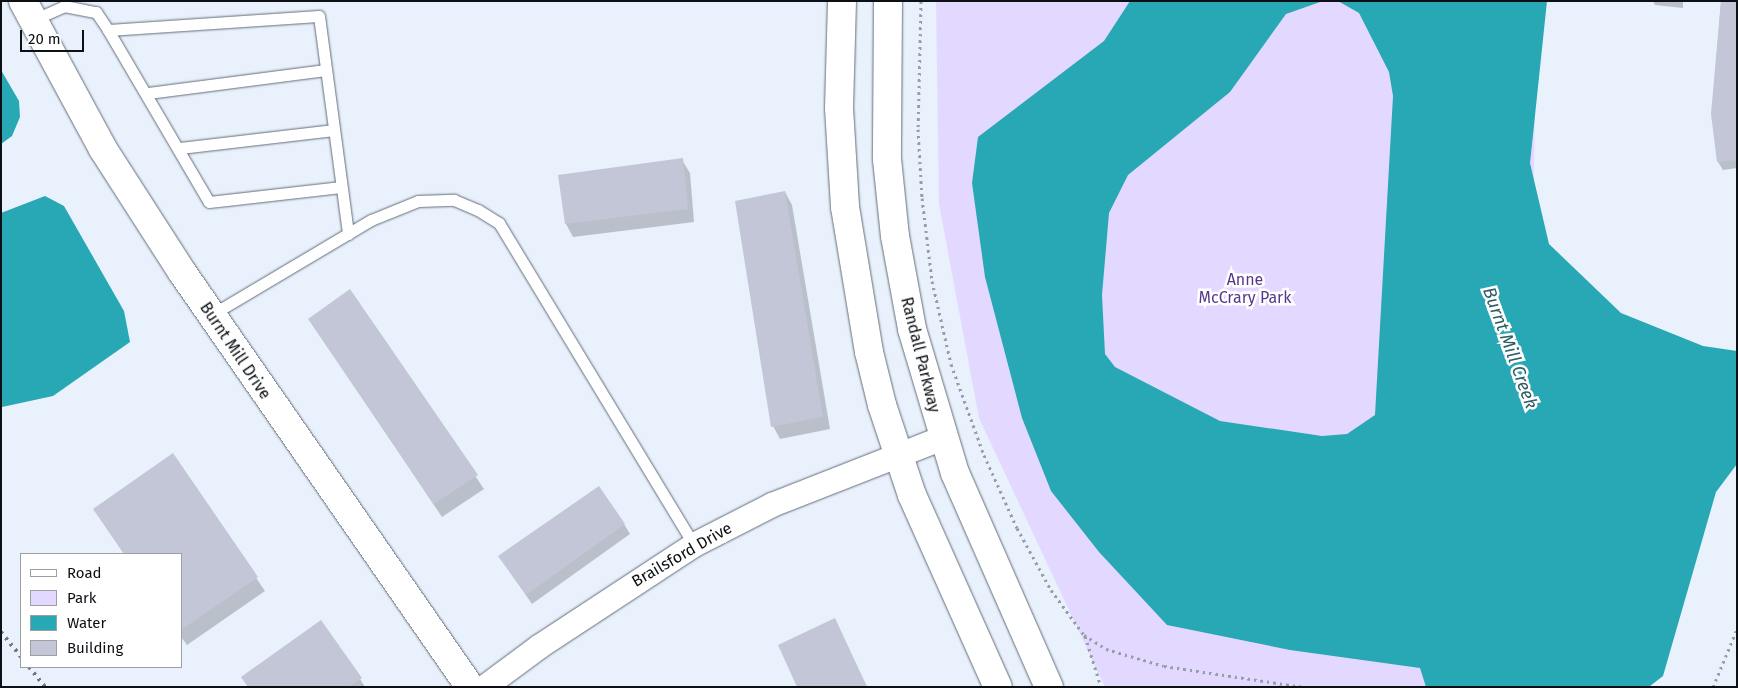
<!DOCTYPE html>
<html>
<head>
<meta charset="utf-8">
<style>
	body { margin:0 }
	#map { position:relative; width:1738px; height:688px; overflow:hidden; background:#e8f1fc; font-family:"Fira Sans",sans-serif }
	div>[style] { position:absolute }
	.green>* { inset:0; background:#e3d8ff }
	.water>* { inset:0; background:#28a7b4 }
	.shadow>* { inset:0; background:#0003 }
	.building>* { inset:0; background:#c2c6d6 }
	.path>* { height:3px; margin-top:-1.5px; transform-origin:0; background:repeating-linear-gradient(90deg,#969ea6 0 2.5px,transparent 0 6.5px) }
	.roads { filter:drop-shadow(0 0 1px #636d79) drop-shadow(0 0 1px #636d79) }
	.service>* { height:11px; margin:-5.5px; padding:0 5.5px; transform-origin:5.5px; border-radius:5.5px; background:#fff }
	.minor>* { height:24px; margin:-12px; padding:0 12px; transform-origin:12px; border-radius:12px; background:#fff }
	.tertiary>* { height:28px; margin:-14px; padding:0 14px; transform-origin:14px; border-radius:14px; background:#fff }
	.secondary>* { height:28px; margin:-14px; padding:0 14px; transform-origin:14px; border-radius:14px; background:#fff }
	.rail>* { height:4px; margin-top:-2px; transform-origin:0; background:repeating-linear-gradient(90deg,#71787f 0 2.5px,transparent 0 7.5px) }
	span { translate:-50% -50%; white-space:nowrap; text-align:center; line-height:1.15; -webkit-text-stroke:5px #fff; paint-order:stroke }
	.park-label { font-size:16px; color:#57388c }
	.street-label { font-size:16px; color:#0c1014 }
	.water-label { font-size:18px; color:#2c5e63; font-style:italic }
	.frame { position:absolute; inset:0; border:2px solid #0c1014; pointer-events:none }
	.legend { position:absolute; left:20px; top:553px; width:162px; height:115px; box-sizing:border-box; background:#fff; border:1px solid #9e9fa1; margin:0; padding:6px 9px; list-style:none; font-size:15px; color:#0c1014 }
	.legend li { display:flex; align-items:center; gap:10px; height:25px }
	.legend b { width:25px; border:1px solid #9e9fa1 }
	.scale { position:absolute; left:20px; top:30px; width:64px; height:22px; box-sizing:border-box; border:2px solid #0c1014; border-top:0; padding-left:6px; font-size:15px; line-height:18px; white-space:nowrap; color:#0c1014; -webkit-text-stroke:4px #fff; paint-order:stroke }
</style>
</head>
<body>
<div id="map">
	<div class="green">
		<i style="clip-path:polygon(936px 1px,1537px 1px,1524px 687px,1105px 687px,979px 418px,939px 204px)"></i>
	</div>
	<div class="water">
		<i style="clip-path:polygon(1130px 1px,1323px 1px,1286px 14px,1230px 92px,1128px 175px,1109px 213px,1102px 295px,1105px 354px,1115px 367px,1220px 421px,1322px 436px,1347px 434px,1375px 415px,1393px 96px,1389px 72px,1359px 13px,1338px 1px,1547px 1px,1530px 163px,1549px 244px,1621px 313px,1703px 346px,1737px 351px,1737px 464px,1716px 492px,1663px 676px,1650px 686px,1426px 687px,1420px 668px,1290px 650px,1167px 625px,1099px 552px,1051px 491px,1022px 418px,985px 277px,972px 183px,978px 137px,1104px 41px)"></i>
		<i style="clip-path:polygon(1px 70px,19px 101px,20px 117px,12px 136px,1px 144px)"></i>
		<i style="clip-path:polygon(45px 196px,64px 206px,124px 311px,130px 342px,53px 396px,2px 407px,1px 213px)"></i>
	</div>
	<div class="shadow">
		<i style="clip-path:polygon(1653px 1px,1683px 1px,1683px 8px,1655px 5px)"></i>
		<i style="clip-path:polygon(1721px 1px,1737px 1px,1737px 168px,1723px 170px,1718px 162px,1712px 114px)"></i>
		<i style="clip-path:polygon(682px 160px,690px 173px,694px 222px,573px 237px,566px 224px,560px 176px)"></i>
		<i style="clip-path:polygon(785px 192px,792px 205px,830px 429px,780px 439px,773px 426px)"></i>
		<i style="clip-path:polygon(350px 291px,484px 489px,442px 517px,317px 331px)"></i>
		<i style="clip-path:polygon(173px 455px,265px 591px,187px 645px,181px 637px,181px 554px,124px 554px,103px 522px)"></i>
		<i style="clip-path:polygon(624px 524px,630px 534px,532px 604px,506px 566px)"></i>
		<i style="clip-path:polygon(835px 620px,867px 687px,799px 687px)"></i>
		<i style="clip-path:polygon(360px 679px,365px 687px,248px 687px)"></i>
	</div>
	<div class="building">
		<i style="clip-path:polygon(1721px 1px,1737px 1px,1737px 160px,1717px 162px,1711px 114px)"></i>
		<i style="clip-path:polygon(683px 158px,688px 209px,565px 224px,558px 175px)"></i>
		<i style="clip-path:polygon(785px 191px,823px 417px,771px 427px,735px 201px)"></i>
		<i style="clip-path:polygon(350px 289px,478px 475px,434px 504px,308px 319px)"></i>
		<i style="clip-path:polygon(173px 453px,258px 577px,181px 630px,181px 554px,124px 554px,93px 509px)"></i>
		<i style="clip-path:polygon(599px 486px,625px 524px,526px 595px,498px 556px)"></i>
		<i style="clip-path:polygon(835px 618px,867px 687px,797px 687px,778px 645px)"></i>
		<i style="clip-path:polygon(321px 620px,362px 678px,349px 687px,248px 687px,241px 677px)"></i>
	</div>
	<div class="path">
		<i style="left:921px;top:1px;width:128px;rotate:91.3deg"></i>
		<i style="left:918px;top:129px;width:69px;rotate:86.7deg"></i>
		<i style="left:922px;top:198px;width:84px;rotate:83.1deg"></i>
		<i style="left:932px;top:281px;width:85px;rotate:77.1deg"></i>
		<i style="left:951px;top:364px;width:97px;rotate:70.1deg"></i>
		<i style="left:984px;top:455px;width:80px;rotate:65.7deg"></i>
		<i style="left:1017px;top:528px;width:71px;rotate:61.3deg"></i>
		<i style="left:1051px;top:590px;width:56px;rotate:53.7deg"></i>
		<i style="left:1084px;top:635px;width:26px;rotate:32deg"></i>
		<i style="left:1106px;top:649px;width:60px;rotate:16.3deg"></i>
		<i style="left:1164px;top:666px;width:141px;rotate:8.6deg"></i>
		<i style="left:1085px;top:636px;width:53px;rotate:72.6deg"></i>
		<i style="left:1713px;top:687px;width:63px;rotate:-67.5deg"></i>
	</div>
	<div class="roads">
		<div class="service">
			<i style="left:33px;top:20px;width:34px;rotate:-24deg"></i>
			<i style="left:64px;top:6px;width:33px;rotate:11deg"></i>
			<i style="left:96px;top:12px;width:22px;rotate:56deg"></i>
			<i style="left:108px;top:30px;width:211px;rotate:-3.8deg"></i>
			<i style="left:319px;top:16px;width:220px;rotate:82.4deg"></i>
			<i style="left:108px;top:30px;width:199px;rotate:59.6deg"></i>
			<i style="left:209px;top:202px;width:133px;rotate:-6.5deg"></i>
			<i style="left:148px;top:93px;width:179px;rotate:-7.4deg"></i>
			<i style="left:180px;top:148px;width:155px;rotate:-6.7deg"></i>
			<i style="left:211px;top:315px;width:186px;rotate:-30.7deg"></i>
			<i style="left:371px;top:220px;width:51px;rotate:-22deg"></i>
			<i style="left:418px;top:201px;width:36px;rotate:-2deg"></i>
			<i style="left:454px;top:200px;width:26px;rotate:23deg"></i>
			<i style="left:478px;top:210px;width:25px;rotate:32deg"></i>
			<i style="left:499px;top:223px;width:376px;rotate:58.8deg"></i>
		</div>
		<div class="minor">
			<i style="left:485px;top:687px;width:67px;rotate:-36.5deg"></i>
			<i style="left:539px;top:647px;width:186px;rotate:-33.3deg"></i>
			<i style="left:694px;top:545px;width:88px;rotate:-27.1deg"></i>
			<i style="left:772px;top:505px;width:184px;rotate:-21.4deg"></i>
		</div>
		<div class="tertiary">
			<i style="left:23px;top:1px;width:168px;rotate:61.6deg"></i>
			<i style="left:103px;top:149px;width:146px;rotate:57.3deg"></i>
			<i style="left:182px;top:272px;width:505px;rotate:55.24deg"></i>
		</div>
		<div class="secondary">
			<i style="left:842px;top:1px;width:107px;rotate:91.6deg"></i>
			<i style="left:839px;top:108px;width:99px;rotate:86.5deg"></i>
			<i style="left:845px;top:207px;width:147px;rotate:80.6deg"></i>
			<i style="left:869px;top:352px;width:55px;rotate:76.2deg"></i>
			<i style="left:882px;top:405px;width:95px;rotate:71.6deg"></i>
			<i style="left:912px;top:495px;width:210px;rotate:65.9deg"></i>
			<i style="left:888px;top:1px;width:158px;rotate:90.4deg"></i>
			<i style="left:887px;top:159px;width:77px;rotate:84.1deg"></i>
			<i style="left:895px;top:236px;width:95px;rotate:79.6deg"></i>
			<i style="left:912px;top:329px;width:150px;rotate:73.4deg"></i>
			<i style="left:955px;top:473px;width:234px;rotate:66.3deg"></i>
		</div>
	</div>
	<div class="rail">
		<i style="left:1px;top:632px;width:32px;rotate:51deg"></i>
		<i style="left:29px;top:667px;width:26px;rotate:51deg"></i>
	</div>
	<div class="park-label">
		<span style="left:1245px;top:289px">Anne<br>McCrary Park</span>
	</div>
	<div class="street-label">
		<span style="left:235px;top:351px;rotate:56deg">Burnt Mill Drive</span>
		<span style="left:920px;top:355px;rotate:76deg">Randall Parkway</span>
		<span style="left:682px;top:555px;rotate:-30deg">Brailsford Drive</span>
	</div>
	<div class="water-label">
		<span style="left:1510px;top:348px;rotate:70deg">Burnt Mill Creek</span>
	</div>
	<div class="frame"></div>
	<ul class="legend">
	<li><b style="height:6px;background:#fff"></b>Road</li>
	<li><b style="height:14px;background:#e3d8ff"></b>Park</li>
	<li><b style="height:14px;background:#28a7b4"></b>Water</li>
	<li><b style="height:14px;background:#c2c6d6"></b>Building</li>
	</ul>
	<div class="scale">20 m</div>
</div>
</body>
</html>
